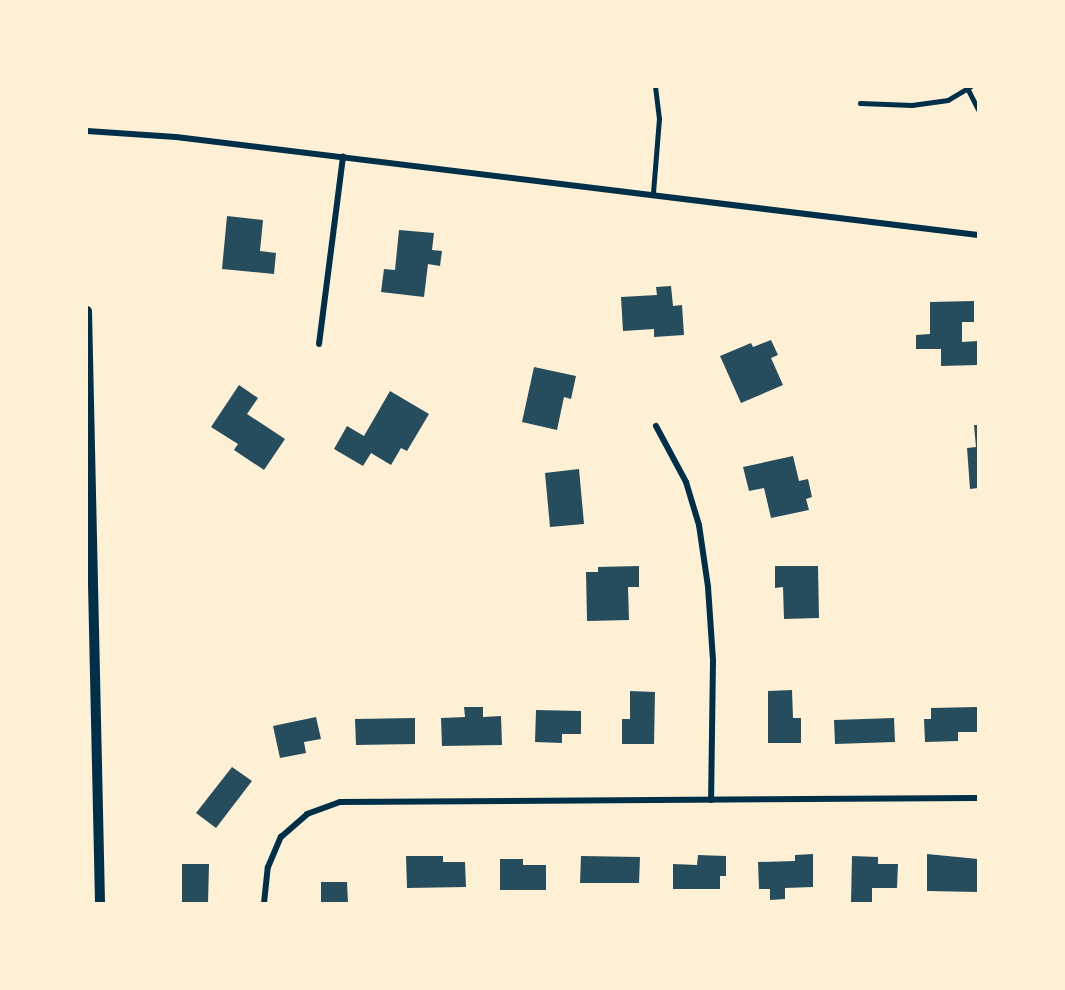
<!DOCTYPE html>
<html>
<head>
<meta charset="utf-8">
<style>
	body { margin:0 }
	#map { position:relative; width:1065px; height:990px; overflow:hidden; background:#fdf0d5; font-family:"Space Grotesk",sans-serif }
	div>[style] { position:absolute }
	.building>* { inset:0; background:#264d5e }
	.service>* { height:4.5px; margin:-2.25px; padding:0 2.25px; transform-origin:2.25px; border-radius:2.25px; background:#003049 }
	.minor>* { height:6px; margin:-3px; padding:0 3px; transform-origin:3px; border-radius:3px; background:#003049 }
	.tertiary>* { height:10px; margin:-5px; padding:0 5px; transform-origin:5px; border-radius:5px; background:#003049 }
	span { translate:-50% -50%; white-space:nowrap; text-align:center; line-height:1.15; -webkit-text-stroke:6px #fdf0d5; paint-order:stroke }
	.frame { position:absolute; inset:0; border:88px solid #fdf0d5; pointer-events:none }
</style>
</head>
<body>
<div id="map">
	<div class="building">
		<i style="clip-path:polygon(227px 216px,263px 220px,260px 251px,276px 253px,274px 274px,222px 269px)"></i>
		<i style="clip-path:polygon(399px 230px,434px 233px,432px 250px,442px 251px,440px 266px,428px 264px,424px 297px,381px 292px,384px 269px,395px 270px)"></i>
		<i style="clip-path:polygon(671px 286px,673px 306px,682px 305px,684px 335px,654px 337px,654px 329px,623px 331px,621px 297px,657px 295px,656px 287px)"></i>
		<i style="clip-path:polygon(974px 301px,974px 322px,962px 322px,962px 342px,978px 341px,978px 365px,941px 366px,941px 349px,916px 349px,916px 335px,930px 334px,930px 302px)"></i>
		<i style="clip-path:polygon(771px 340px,778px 355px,771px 358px,783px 385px,741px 403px,720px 356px,751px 343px,753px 347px)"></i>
		<i style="clip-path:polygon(534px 367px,576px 376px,571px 399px,564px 397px,557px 430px,522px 422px)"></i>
		<i style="clip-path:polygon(239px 385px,258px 398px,247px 414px,285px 439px,264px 470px,234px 450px,238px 444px,211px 427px)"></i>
		<i style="clip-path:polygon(390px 391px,429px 414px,407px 451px,401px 448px,391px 465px,371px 453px,363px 466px,334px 449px,347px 426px,364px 436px)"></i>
		<i style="clip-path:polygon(974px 425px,978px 425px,978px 488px,970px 489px,967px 448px,976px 447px)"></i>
		<i style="clip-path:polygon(793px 456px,799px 481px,808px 479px,812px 497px,806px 499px,809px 510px,771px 518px,764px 488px,749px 491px,743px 467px)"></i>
		<i style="clip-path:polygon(579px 469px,584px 524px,550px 527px,545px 473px)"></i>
		<i style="clip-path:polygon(639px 566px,639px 587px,628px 587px,629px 620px,587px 621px,586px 572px,598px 572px,598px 567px)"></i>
		<i style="clip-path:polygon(775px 566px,818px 566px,819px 618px,784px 619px,783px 587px,775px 588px)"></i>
		<i style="clip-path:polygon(792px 690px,793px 718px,801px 718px,801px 743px,768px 743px,768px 691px)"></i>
		<i style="clip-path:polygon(630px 691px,655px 692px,654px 744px,622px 744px,622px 719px,630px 719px)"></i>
		<i style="clip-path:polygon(464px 707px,483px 707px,483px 717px,501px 716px,502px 745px,442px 746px,441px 718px,465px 717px)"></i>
		<i style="clip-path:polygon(977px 707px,977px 732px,958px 732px,958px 741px,925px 742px,924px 719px,931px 719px,931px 708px)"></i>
		<i style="clip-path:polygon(536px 710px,581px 711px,581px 734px,562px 734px,562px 743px,535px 742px)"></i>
		<i style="clip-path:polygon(316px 717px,321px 739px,304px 742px,306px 753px,280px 758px,273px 726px)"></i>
		<i style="clip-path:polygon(415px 718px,415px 744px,356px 745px,355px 719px)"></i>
		<i style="clip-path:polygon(894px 718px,895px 742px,835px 744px,834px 720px)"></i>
		<i style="clip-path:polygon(232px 767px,252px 781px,216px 828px,196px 813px)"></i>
		<i style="clip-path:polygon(813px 854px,813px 887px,785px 888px,785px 899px,770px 900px,770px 889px,759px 889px,758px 862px,795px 861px,795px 855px)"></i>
		<i style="clip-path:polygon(927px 854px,978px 859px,978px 892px,927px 891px)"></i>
		<i style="clip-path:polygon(698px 855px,726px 856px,726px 876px,720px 876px,720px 889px,673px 889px,673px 864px,697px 865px)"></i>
		<i style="clip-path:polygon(406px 856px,443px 856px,443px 862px,465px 862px,466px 887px,407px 888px)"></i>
		<i style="clip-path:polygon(581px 856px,640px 857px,639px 883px,580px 883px)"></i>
		<i style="clip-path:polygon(852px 856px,878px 857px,878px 864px,898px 864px,897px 888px,872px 888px,872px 903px,851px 903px)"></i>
		<i style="clip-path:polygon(500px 859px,523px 859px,523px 865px,546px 865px,546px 890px,500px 890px)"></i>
		<i style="clip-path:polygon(182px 864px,209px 864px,208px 903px,182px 903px)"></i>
		<i style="clip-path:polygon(321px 882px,347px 882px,348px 903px,321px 903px)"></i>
	</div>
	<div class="service">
		<i style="left:968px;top:89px;width:22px;rotate:63deg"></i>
		<i style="left:860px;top:103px;width:52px;rotate:2.2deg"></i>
		<i style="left:912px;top:105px;width:36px;rotate:-8deg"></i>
		<i style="left:948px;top:100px;width:26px;rotate:-31deg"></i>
		<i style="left:653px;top:193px;width:74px;rotate:-85.4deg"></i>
		<i style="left:659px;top:119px;width:32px;rotate:-97deg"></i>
	</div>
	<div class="minor">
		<i style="left:87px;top:131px;width:89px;rotate:3.9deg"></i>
		<i style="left:176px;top:137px;width:808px;rotate:6.97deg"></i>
		<i style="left:319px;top:344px;width:189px;rotate:-82.7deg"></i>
		<i style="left:656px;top:426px;width:64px;rotate:61.8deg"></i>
		<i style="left:686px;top:482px;width:45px;rotate:73.2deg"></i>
		<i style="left:699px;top:525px;width:63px;rotate:81.7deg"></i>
		<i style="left:708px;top:587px;width:74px;rotate:86.1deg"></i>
		<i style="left:713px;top:661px;width:139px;rotate:90.8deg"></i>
		<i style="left:264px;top:903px;width:36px;rotate:-84deg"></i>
		<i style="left:268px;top:867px;width:33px;rotate:-67deg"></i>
		<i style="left:281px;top:837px;width:35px;rotate:-41deg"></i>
		<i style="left:307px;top:814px;width:35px;rotate:-20deg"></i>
		<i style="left:340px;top:802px;width:638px;rotate:-0.36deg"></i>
	</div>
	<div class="tertiary">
		<i style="left:87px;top:311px;width:592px;rotate:88.74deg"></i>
	</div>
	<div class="frame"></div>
</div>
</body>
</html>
